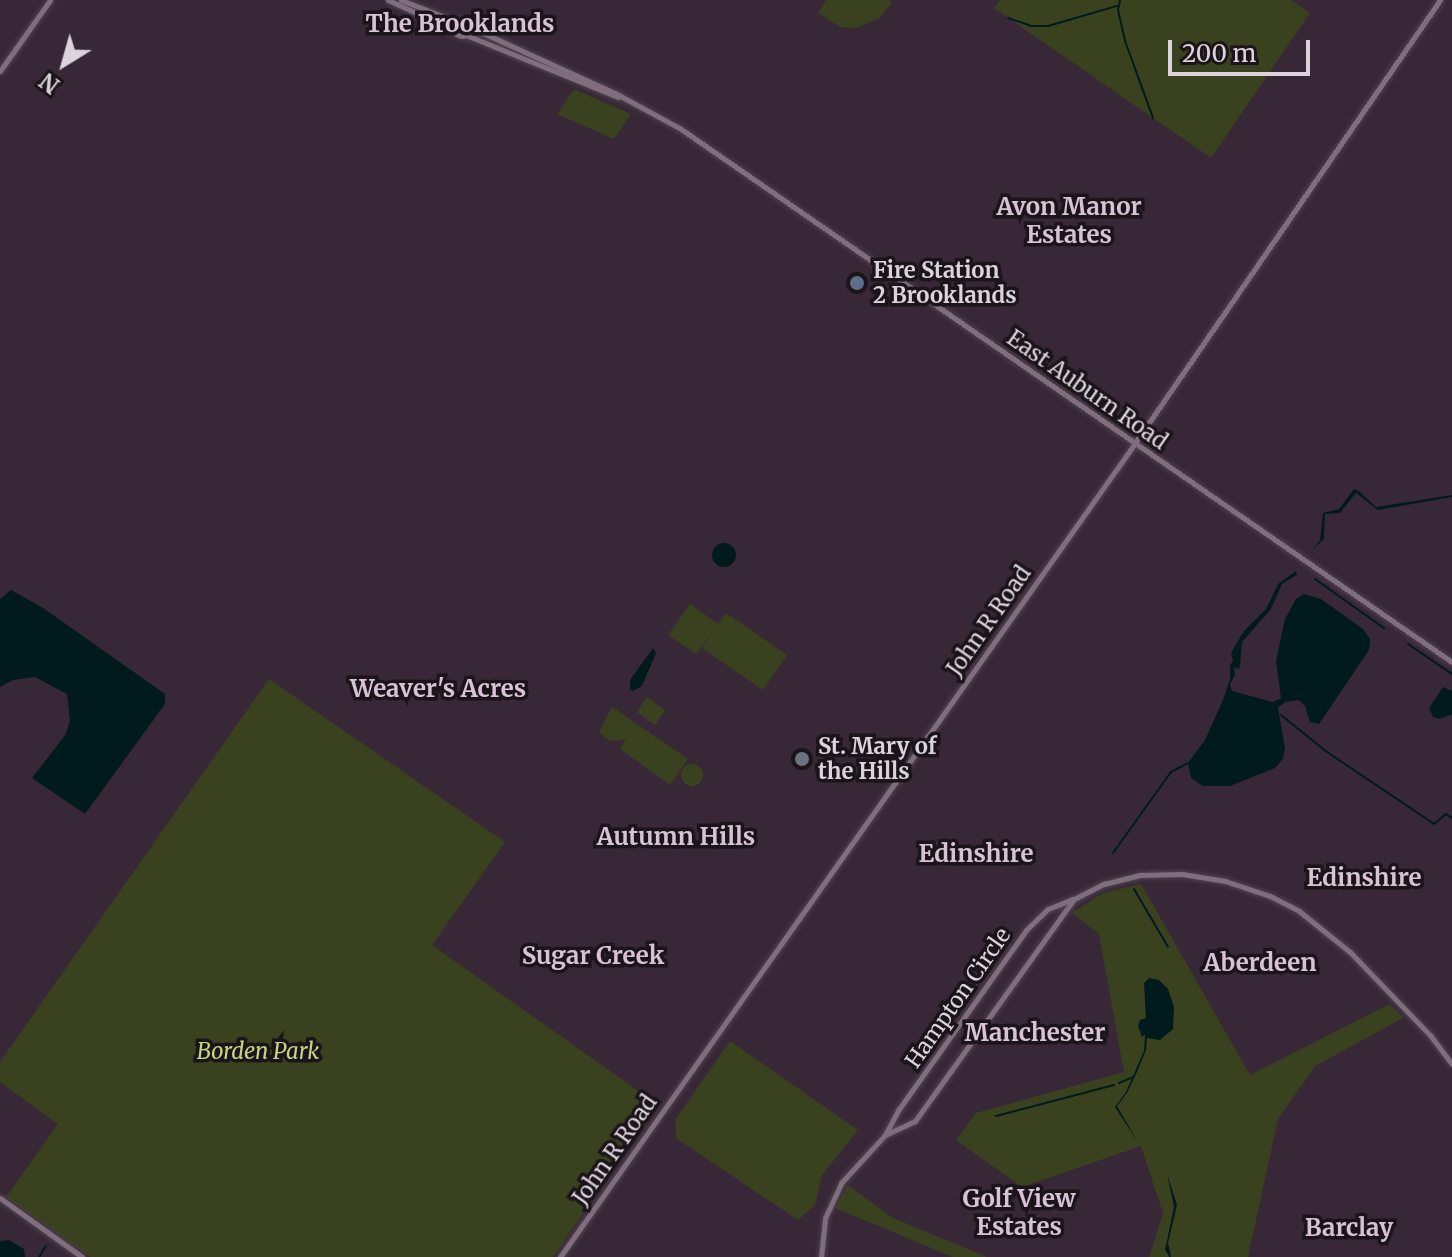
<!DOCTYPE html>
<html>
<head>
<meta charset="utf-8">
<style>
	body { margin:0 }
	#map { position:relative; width:1452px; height:1257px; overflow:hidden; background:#382837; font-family:Merriweather,serif }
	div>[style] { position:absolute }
	.green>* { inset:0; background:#3a411e }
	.round { border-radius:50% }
	.water>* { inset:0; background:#011a1e }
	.stream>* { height:2px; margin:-1px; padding:0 1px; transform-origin:1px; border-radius:1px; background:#011a1e }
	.roads { filter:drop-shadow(0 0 2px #50434f) drop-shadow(0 0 2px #50434f) }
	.secondary>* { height:5px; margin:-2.5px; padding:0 2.5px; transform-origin:2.5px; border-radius:2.5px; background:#806d7e }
	.secondary>.ring { margin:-2.5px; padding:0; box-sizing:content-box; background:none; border:5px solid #806d7e; border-radius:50% }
	.dots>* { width:22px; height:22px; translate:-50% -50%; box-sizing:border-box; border:4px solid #1b141a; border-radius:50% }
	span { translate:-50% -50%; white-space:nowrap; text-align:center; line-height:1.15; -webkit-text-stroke:7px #1b141a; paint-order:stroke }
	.poi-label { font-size:22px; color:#ddd3dc; font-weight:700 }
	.left { translate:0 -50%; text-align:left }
	.street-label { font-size:22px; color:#ddd3dc }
	.park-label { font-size:22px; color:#c4d681; font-style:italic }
	.neighbourhood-label { font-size:24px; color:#d8c2d5; font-weight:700 }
	.north { position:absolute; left:24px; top:24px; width:80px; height:80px; -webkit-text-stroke:6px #1b141a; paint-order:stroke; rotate:217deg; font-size:22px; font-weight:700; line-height:32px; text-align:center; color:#ddd3dc }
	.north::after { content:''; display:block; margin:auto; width:28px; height:36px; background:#ddd3dc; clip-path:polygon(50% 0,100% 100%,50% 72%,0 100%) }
	.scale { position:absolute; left:1168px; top:40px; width:142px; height:36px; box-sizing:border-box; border:4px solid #ddd3dc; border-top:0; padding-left:10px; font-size:24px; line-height:28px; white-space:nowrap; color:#ddd3dc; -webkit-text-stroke:6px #1b141a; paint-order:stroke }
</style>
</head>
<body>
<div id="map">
	<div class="green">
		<i style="clip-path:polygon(826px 0,889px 0,892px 2px,880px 18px,856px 28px,840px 27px,818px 13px)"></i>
		<i style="clip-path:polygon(1000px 0,1291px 0,1310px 13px,1211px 158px,994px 8px)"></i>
		<i style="clip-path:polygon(574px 89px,631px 114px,614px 139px,557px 114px)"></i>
		<i style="clip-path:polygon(690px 604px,718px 624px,726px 613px,787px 655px,763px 690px,702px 648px,714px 630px,696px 654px,668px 635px)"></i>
		<i style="clip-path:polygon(269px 679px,505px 842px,432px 945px,658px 1105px,553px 1257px,90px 1257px,6px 1197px,58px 1124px,0 1082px,0 1062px)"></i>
		<i style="clip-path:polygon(647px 697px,665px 710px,655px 725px,637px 712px)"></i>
		<i style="clip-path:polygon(612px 707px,688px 759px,670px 785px,620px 749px,626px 739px,609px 741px,599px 732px)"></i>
		<i class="round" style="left:681px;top:764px;width:22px;height:22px"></i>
		<i style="clip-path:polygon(1141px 884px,1250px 1075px,1390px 1004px,1403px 1018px,1315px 1066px,1278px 1119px,1248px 1257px,1149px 1257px,1163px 1213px,1141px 1146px,1022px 1187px,956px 1140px,976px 1113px,1124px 1072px,1099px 934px,1072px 913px,1103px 893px)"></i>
		<i style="clip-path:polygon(730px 1041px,858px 1130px,822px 1175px,815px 1205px,798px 1220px,676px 1138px,675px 1120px)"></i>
		<i style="clip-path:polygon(848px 1185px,893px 1218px,987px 1257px,953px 1257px,835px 1208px)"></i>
	</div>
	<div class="water">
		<i style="clip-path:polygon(1354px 489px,1359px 491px,1376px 507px,1452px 495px,1452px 497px,1378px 510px,1356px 493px,1340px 513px,1325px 514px,1324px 539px,1312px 550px,1320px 540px,1323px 513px,1339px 509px)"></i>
		<i class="round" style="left:712px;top:543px;width:24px;height:24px"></i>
		<i style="clip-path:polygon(1296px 571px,1297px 575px,1282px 584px,1271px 609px,1242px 642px,1240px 666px,1239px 669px,1234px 668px,1235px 675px,1230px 684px,1232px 691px,1273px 702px,1281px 698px,1276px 661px,1285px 619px,1296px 599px,1304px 594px,1321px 599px,1363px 629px,1370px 639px,1369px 650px,1319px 724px,1310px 722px,1305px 706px,1299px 700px,1285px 702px,1278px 708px,1285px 748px,1283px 759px,1275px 768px,1230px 786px,1203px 786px,1191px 778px,1188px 763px,1205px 740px,1223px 700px,1230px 679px,1230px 665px,1233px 661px,1231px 653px,1244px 631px,1266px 609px,1278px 584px)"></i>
		<i style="clip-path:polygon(11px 590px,43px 608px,165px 694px,165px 704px,85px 814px,32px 778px,66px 734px,70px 720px,67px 694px,35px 677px,13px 680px,0 687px,0 599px)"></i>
		<i style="clip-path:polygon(653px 648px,656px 653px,642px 686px,633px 691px,630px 689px,630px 680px)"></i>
		<i style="clip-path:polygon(1443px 687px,1452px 691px,1452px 714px,1440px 719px,1433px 717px,1429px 708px)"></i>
		<i style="clip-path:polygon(1149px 978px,1159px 980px,1168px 989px,1174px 1007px,1173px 1029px,1160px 1040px,1147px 1038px,1146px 1050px,1137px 1072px,1127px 1093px,1117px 1106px,1139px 1144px,1115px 1107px,1126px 1092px,1144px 1051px,1145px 1034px,1142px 1037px,1138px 1026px,1140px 1020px,1146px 1018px,1144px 983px)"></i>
		<i style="clip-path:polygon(1167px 1174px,1177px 1205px,1168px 1243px,1170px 1257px,1165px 1250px,1174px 1207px)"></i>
		<i style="clip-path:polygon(9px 1240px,24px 1249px,25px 1257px,0 1257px,0 1241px)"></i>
	</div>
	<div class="stream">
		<i style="left:1120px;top:0;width:10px;rotate:101deg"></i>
		<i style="left:1118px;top:10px;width:32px;rotate:77deg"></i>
		<i style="left:1125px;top:41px;width:82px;rotate:70deg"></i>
		<i style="left:1008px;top:18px;width:24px;rotate:19deg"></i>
		<i style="left:1031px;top:26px;width:17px"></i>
		<i style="left:1048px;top:26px;width:72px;rotate:-16.2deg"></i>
		<i style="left:1315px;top:579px;width:85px;rotate:35.4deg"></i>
		<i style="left:1408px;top:644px;width:53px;rotate:34.3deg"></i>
		<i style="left:1281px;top:715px;width:59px;rotate:38.8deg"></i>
		<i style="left:1327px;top:752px;width:129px;rotate:33.9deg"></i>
		<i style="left:1434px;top:824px;width:16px;rotate:-40deg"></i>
		<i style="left:1446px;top:814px;width:7px;rotate:34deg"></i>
		<i style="left:1113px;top:853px;width:100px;rotate:-54.4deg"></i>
		<i style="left:1171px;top:772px;width:19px;rotate:-28deg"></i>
		<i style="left:1134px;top:889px;width:67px;rotate:59.6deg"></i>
		<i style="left:1119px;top:1083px;width:15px;rotate:-23deg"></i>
		<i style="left:996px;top:1116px;width:122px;rotate:-14.7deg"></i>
		<i style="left:1168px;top:1246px;width:11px;rotate:80deg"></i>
		<i style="left:39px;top:1257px;width:13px;rotate:-58deg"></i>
	</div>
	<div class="roads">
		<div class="secondary">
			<i style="left:388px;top:0;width:72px;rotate:24.4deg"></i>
			<i style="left:401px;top:0;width:60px;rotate:21.4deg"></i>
			<i class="ring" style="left:454px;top:20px;width:11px;height:11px"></i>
			<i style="left:470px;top:27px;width:159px;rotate:24.5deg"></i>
			<i style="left:615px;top:93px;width:75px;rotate:28.6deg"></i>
			<i style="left:681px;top:129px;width:937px;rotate:34.66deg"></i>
			<i style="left:466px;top:35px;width:164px;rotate:22.2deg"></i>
			<i style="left:0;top:71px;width:87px;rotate:-54.8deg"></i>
			<i style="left:885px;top:1135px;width:33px;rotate:-25deg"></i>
			<i style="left:915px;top:1121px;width:273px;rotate:-54.4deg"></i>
			<i style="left:1074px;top:899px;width:34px;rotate:-27deg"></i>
			<i style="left:1104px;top:884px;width:37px;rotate:-14deg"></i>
			<i style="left:1140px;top:875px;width:42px;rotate:-1.4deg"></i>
			<i style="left:1182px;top:874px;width:44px;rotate:9.2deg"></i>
			<i style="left:1225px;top:881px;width:47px;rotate:18.4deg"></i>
			<i style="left:1270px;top:896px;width:33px;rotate:27deg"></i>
			<i style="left:1299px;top:911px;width:65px;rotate:38.8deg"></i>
			<i style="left:1350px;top:952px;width:115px;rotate:46.1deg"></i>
			<i style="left:1430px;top:1035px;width:36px;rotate:53deg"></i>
			<i style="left:0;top:1198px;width:101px;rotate:35.7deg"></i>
			<i style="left:560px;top:1257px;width:984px;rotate:-54.76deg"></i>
			<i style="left:1128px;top:453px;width:550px;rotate:-55.44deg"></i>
			<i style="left:821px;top:1257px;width:39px;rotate:-84deg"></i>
			<i style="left:825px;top:1218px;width:38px;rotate:-65deg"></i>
			<i style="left:841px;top:1183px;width:65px;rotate:-47.5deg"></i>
			<i style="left:885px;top:1135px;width:30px;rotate:-62deg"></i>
			<i style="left:899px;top:1109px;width:219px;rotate:-54.6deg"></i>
			<i style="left:1026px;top:930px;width:30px;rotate:-44deg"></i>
			<i style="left:1048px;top:909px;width:27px;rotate:-22deg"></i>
		</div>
	</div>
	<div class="dots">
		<i style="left:857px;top:283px;background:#5c6f8a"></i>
		<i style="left:802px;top:759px;background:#6b7280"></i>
	</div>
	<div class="poi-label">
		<span class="left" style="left:873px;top:283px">Fire Station<br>2 Brooklands</span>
		<span class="left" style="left:818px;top:759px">St. Mary of<br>the Hills</span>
	</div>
	<div class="street-label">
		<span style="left:1087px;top:390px;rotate:35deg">East Auburn Road</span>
		<span style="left:989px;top:621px;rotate:-55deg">John R Road</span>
		<span style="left:958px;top:998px;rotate:-55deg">Hampton Circle</span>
		<span style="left:615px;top:1150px;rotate:-55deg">John R Road</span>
	</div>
	<div class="park-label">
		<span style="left:258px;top:1052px">Borden Park</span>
	</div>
	<div class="neighbourhood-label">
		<span style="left:460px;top:24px">The Brooklands</span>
		<span style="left:1069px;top:221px">Avon Manor<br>Estates</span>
		<span style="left:438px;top:689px">Weaver's Acres</span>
		<span style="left:676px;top:837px">Autumn Hills</span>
		<span style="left:976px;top:854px">Edinshire</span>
		<span style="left:1364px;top:878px">Edinshire</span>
		<span style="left:593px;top:956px">Sugar Creek</span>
		<span style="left:1260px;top:963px">Aberdeen</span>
		<span style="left:1035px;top:1033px">Manchester</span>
		<span style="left:1019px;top:1213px">Golf View<br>Estates</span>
		<span style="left:1349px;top:1228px">Barclay</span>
	</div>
	<div class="north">N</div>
	<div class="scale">200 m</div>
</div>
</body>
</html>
